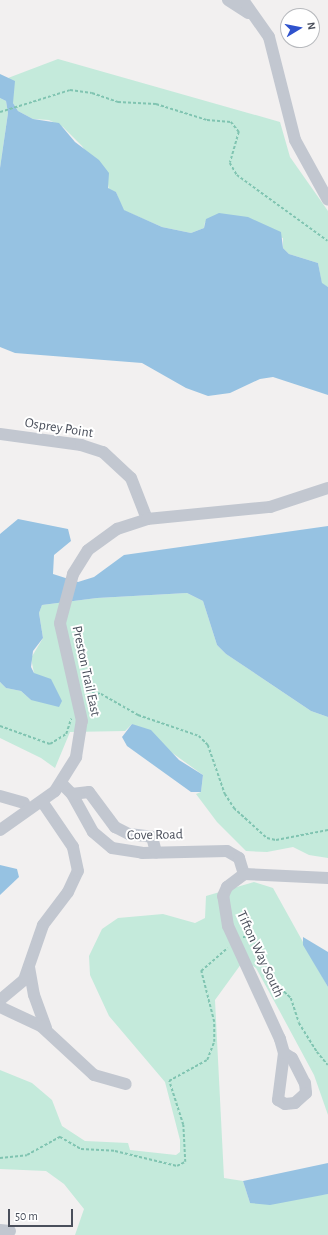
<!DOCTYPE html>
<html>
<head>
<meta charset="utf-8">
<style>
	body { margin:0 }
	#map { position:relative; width:328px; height:1235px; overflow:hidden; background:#f2f0f0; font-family:"Alegreya Sans",sans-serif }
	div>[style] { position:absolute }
	.green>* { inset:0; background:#c4eadb }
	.water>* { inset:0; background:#96c2e2 }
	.path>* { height:1.5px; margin-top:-0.75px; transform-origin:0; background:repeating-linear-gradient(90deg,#80c4b1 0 3px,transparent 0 5px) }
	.minor>* { height:12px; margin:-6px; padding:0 6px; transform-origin:6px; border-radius:6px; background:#c2c7d0 }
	span { translate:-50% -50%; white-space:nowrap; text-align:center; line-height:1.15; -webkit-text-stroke:4px #fff; paint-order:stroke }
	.street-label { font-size:14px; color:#4a4f5b }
	.north { position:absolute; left:280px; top:8px; width:40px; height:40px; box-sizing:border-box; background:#fff; border:1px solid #b7b9bd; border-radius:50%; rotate:80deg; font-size:11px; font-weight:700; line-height:16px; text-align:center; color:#4a4f5b }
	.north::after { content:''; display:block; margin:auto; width:14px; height:18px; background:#2f52cd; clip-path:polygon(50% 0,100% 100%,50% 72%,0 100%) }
	.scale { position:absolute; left:8px; top:1209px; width:65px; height:18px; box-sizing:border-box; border:2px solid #4a4f5b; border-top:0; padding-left:5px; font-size:12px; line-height:14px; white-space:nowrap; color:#4a4f5b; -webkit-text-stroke:3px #fff; paint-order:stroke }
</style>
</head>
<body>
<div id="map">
	<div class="green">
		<i style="clip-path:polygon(58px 59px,280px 122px,290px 157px,328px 211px,328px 287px,322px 284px,318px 263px,289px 254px,283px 248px,283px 238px,205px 222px,204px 228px,191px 233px,162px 227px,123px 210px,116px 192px,109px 191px,108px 184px,82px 146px,63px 127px,49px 120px,33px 119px,18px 111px,13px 103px,12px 81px,8px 78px)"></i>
		<i style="clip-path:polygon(0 98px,6px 101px,8px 113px,0 168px)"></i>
		<i style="clip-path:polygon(187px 593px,203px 601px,217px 645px,226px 654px,311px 711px,328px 717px,328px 858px,309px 855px,293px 847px,267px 852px,246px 851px,217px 822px,196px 794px,201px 792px,203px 775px,132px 724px,125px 731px,70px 732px,55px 768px,41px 758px,0 738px,0 682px,6px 688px,21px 691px,31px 700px,34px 673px,31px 658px,43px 638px,39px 613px,42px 605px,97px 598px)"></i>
		<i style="clip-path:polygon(254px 882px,273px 888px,328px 987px,328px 1115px,314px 1075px,279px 1010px,256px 968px,244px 960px,215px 1000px,224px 1178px,243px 1181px,250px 1203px,328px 1194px,328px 1235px,75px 1235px,84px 1209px,64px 1184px,46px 1171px,0 1169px,0 1070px,32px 1083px,52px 1100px,62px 1126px,85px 1141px,128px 1143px,130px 1150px,176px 1155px,180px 1152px,180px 1140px,165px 1082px,109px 1016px,90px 975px,89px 956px,102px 929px,118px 918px,163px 914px,195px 923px,205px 918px,206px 896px)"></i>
	</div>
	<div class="water">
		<i style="clip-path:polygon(0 74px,15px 81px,13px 103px,18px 111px,33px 119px,59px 123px,75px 142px,99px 160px,109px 173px,108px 188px,116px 192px,124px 210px,162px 227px,191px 233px,204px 228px,206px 219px,219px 213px,248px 217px,281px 232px,283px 248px,289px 254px,318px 263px,322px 283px,328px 287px,328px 395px,273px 377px,260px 379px,230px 393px,208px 396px,186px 388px,142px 363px,15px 353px,0 347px,0 168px,8px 113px,6px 101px,0 98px)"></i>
		<i style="clip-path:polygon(18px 519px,68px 529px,71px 541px,54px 555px,53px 574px,78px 582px,94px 577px,124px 555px,328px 526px,328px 717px,311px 711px,226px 654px,217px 645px,203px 601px,187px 593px,97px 598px,42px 605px,39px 613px,43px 638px,33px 651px,31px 667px,34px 673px,51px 679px,62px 701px,59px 707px,31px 700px,21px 691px,6px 688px,0 682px,0 534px)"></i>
		<i style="clip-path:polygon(132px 724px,151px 730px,179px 760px,203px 775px,201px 792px,191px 792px,127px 746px,122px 737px)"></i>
		<i style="clip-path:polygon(0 865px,17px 869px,19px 877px,0 895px)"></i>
		<i style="clip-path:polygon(303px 937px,328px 952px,328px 987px,303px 945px)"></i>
		<i style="clip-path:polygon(328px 1163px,328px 1194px,270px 1205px,250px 1203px,243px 1181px)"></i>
	</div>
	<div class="path">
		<i style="left:0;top:112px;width:73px;rotate:-17.4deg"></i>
		<i style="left:70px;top:90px;width:22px;rotate:8deg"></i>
		<i style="left:92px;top:93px;width:28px;rotate:19deg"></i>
		<i style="left:118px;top:102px;width:38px;rotate:3deg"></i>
		<i style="left:156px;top:104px;width:53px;rotate:17.4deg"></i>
		<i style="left:207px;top:120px;width:24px;rotate:5deg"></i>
		<i style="left:231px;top:122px;width:13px;rotate:51deg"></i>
		<i style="left:239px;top:132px;width:32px;rotate:106deg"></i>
		<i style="left:230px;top:163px;width:14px;rotate:60deg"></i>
		<i style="left:237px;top:175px;width:112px;rotate:36deg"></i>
		<i style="left:87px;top:691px;width:14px;rotate:12deg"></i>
		<i style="left:101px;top:694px;width:43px;rotate:29.6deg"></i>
		<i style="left:138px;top:715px;width:65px;rotate:19deg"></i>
		<i style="left:199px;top:736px;width:13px;rotate:45deg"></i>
		<i style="left:208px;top:745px;width:52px;rotate:70.9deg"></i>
		<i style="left:225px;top:794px;width:17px;rotate:57deg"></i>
		<i style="left:234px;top:808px;width:45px;rotate:42.3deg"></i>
		<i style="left:267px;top:838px;width:9px;rotate:13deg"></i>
		<i style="left:276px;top:840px;width:53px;rotate:-10.9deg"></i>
		<i style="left:0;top:726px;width:53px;rotate:19.8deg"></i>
		<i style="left:50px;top:744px;width:19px;rotate:-32deg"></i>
		<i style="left:66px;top:734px;width:16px;rotate:-72deg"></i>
		<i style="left:243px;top:937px;width:5px"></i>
		<i style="left:248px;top:937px;width:9px;rotate:41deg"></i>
		<i style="left:255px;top:943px;width:47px;rotate:62.4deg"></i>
		<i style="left:277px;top:985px;width:19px;rotate:43deg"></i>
		<i style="left:291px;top:998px;width:26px;rotate:72deg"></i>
		<i style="left:299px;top:1023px;width:34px;rotate:58deg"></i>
		<i style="left:317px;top:1052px;width:17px;rotate:50deg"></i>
		<i style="left:0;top:1158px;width:27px;rotate:-6deg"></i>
		<i style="left:27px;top:1155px;width:38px;rotate:-29deg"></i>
		<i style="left:60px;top:1137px;width:24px;rotate:30deg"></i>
		<i style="left:81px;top:1149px;width:34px;rotate:3deg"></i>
		<i style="left:115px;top:1151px;width:64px;rotate:13.6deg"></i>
		<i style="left:177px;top:1166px;width:9px;rotate:-27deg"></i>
		<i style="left:185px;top:1162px;width:37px;rotate:-93deg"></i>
		<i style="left:183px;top:1125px;width:46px;rotate:-107.7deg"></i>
		<i style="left:169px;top:1081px;width:43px;rotate:-28.9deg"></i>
		<i style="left:207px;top:1060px;width:19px;rotate:-69deg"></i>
		<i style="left:214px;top:1042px;width:20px;rotate:-90deg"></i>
		<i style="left:214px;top:1022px;width:53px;rotate:-104.3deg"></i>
		<i style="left:201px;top:971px;width:35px;rotate:-41deg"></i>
	</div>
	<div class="minor">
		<i style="left:228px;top:0;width:24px;rotate:33deg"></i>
		<i style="left:243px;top:0;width:45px;rotate:54.9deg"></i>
		<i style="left:269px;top:37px;width:106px;rotate:75.8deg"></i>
		<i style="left:295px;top:140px;width:68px;rotate:61.2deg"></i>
		<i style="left:0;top:434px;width:82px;rotate:7.7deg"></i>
		<i style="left:81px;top:445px;width:23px;rotate:18deg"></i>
		<i style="left:103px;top:452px;width:38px;rotate:43deg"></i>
		<i style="left:131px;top:478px;width:44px;rotate:68.7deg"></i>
		<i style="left:62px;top:784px;width:14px;rotate:45deg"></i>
		<i style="left:72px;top:794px;width:43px;rotate:61.1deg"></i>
		<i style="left:93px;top:832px;width:25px;rotate:40deg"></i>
		<i style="left:112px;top:848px;width:30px;rotate:9deg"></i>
		<i style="left:142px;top:853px;width:85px;rotate:-1.3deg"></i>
		<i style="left:227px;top:851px;width:14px;rotate:30deg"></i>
		<i style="left:239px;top:858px;width:17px;rotate:73deg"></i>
		<i style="left:72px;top:794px;width:17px;rotate:-7deg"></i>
		<i style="left:89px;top:792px;width:44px;rotate:53.4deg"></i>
		<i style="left:115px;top:827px;width:16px;rotate:27deg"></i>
		<i style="left:129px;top:834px;width:23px;rotate:7deg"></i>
		<i style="left:152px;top:837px;width:16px;rotate:75deg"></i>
		<i style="left:0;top:796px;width:25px;rotate:16deg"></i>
		<i style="left:0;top:830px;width:67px;rotate:-35.3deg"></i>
		<i style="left:55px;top:791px;width:40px;rotate:-58deg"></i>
		<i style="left:76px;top:757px;width:36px;rotate:-81deg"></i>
		<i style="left:82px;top:721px;width:100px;rotate:-102.7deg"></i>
		<i style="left:60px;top:623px;width:51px;rotate:-75.1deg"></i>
		<i style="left:73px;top:574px;width:28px;rotate:-58deg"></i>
		<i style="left:88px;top:550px;width:36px;rotate:-36deg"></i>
		<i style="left:117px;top:529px;width:32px;rotate:-18deg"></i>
		<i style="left:147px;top:519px;width:124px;rotate:-5.6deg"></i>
		<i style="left:270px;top:507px;width:61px;rotate:-18.1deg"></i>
		<i style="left:29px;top:967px;width:28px;rotate:80deg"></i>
		<i style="left:34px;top:995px;width:35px;rotate:70deg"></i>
		<i style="left:0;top:1000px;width:31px;rotate:-40deg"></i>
		<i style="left:24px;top:980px;width:58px;rotate:-70.9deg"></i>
		<i style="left:43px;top:925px;width:41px;rotate:-52.9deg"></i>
		<i style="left:68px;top:892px;width:23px;rotate:-65deg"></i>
		<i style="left:78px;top:871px;width:25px;rotate:-102deg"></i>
		<i style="left:73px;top:847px;width:53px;rotate:-124.3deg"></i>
		<i style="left:0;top:1007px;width:45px;rotate:24.9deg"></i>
		<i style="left:41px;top:1026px;width:72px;rotate:42.8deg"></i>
		<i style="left:94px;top:1075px;width:33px;rotate:16deg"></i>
		<i style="left:284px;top:1053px;width:9px;rotate:32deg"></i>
		<i style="left:292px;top:1058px;width:28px;rotate:63deg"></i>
		<i style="left:305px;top:1083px;width:10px;rotate:84deg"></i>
		<i style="left:306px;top:1093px;width:15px;rotate:138deg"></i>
		<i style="left:295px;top:1103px;width:10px;rotate:174deg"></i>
		<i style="left:285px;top:1104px;width:8px;rotate:-150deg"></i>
		<i style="left:278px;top:1100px;width:47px;rotate:-82.7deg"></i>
		<i style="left:284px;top:1053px;width:15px;rotate:-106deg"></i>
		<i style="left:280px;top:1039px;width:124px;rotate:-114.7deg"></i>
		<i style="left:228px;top:926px;width:30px;rotate:-99deg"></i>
		<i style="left:223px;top:896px;width:10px;rotate:-66deg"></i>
		<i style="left:227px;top:887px;width:21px;rotate:-37deg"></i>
		<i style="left:244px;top:874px;width:84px;rotate:2.7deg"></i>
		<i style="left:0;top:1230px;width:10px;rotate:6deg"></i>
	</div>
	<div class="street-label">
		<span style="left:59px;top:428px;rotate:9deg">Osprey Point</span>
		<span style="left:86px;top:671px;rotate:78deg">Preston Trail East</span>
		<span style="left:155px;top:835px;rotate:-1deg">Cove Road</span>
		<span style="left:260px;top:954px;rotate:65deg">Tifton Way South</span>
	</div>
	<div class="north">N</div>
	<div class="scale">50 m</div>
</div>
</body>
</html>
